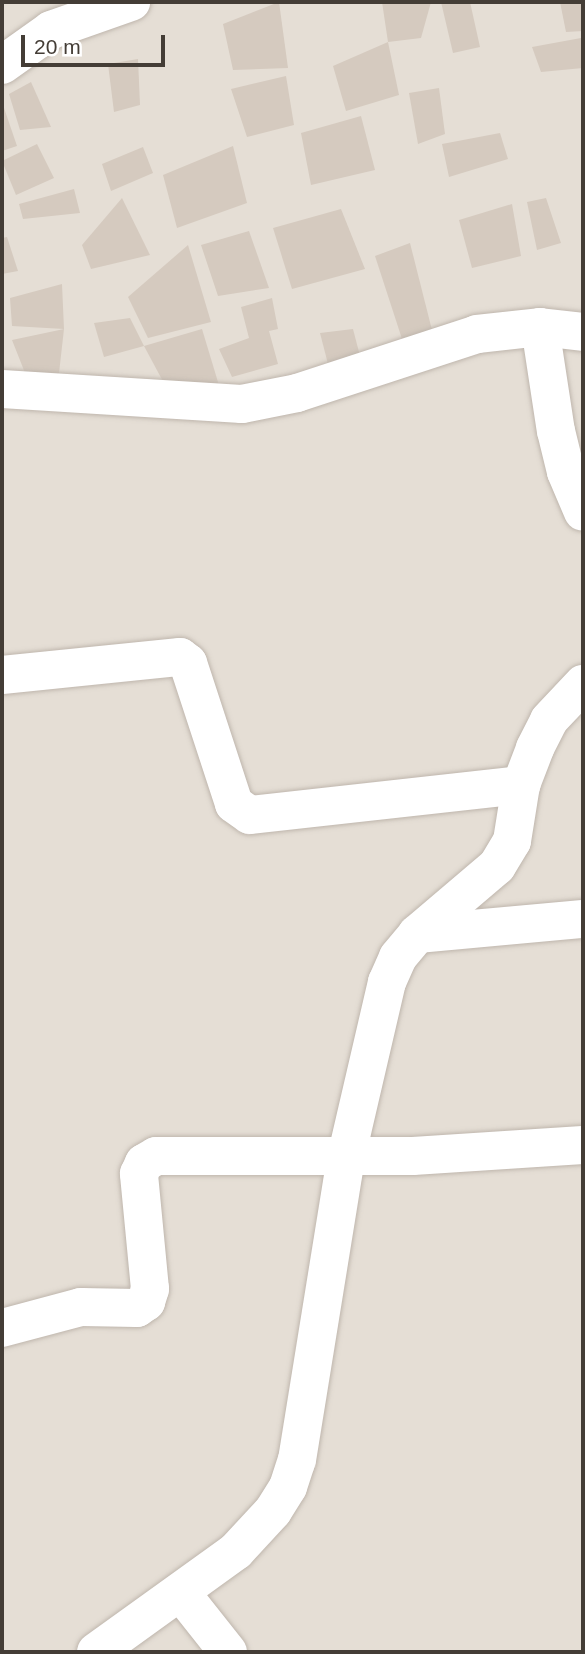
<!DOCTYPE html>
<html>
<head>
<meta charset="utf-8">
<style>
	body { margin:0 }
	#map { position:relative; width:585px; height:1654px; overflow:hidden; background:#f1ede6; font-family:Helvetica,sans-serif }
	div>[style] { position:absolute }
	.residential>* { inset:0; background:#e5ded5 }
	.building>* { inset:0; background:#d5cabf }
	.roads { filter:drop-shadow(0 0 2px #bfb6ad) drop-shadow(0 0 2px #bfb6ad) }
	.minor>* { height:38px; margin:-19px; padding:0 19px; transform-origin:19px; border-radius:19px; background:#fff }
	span { translate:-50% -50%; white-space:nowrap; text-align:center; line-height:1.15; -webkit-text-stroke:5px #fff; paint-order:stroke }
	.frame { position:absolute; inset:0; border:4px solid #443d36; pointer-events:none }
	.scale { position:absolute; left:21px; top:35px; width:144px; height:32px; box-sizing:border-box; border:4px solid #443d36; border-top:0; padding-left:9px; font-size:21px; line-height:24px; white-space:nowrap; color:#443d36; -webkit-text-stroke:5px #fff; paint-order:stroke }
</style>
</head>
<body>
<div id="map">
	<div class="residential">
		<i style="clip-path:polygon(2px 2px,583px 2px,583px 1652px,2px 1652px)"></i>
	</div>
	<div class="building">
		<i style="clip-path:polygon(279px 2px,288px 68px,233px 70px,223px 24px)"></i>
		<i style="clip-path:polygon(382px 2px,431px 2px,421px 38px,388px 42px)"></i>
		<i style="clip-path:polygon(441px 2px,470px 2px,480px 47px,453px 53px)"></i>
		<i style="clip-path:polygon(560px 2px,583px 2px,583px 31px,566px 32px)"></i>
		<i style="clip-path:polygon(581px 38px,583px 68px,541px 72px,532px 47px)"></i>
		<i style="clip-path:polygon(388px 42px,399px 95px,346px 111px,333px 66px)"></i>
		<i style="clip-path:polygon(138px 59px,140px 105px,114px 112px,108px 64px)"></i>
		<i style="clip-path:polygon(286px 76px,294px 125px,247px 137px,231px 89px)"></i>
		<i style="clip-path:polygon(31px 82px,51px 127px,20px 130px,9px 94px)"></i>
		<i style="clip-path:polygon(439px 88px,445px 134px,418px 144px,409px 93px)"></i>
		<i style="clip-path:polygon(2px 102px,17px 146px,2px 151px)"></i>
		<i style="clip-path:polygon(361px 116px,375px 170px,311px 185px,301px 133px)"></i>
		<i style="clip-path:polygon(500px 133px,508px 159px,449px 177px,442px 144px)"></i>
		<i style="clip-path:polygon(37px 144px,54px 178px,16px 195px,2px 161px)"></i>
		<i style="clip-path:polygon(233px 146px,247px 203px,177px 228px,163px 175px)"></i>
		<i style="clip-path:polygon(143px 147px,153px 173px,111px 191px,102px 164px)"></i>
		<i style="clip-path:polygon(74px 189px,80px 213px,23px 219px,19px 204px)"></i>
		<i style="clip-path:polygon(122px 198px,150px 255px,91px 269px,82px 245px)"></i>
		<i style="clip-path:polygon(546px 198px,561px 243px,537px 250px,527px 202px)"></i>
		<i style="clip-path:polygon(512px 204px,521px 256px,472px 268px,459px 220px)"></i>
		<i style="clip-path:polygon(341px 209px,365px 269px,292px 289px,273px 228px)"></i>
		<i style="clip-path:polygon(249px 231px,269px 288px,218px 296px,201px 245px)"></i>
		<i style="clip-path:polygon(7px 237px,18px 271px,2px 274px,2px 238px)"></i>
		<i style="clip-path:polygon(410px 243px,434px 338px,403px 342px,375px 256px)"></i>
		<i style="clip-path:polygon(188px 245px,211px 322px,148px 338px,128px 297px)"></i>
		<i style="clip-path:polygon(62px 284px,64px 329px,58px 382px,27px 378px,12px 340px,64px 329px,12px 326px,10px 298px)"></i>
		<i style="clip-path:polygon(272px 298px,278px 329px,269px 331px,278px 364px,232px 377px,219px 349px,249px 338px,241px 307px)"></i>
		<i style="clip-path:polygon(130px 318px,144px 346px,104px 357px,94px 323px)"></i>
		<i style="clip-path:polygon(202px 329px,221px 392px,166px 387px,144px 346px)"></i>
		<i style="clip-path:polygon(353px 329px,360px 356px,328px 364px,320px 333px)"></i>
	</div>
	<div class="roads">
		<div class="minor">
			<i style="left:2px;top:65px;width:60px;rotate:-35.5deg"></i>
			<i style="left:51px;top:30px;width:85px;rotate:-19.3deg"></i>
			<i style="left:540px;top:327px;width:105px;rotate:81.3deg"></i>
			<i style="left:556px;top:431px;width:42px;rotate:76.3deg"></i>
			<i style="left:566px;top:472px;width:43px;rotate:67deg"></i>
			<i style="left:2px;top:389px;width:240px;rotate:3.6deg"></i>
			<i style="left:242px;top:404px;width:56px;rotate:-11.3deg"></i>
			<i style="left:297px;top:393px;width:189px;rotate:-18.1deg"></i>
			<i style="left:477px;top:334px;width:63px;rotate:-6.3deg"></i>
			<i style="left:540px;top:327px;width:43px;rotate:6.6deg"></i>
			<i style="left:2px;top:675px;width:179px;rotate:-5.8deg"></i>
			<i style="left:180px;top:657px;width:10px;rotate:37deg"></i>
			<i style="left:188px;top:663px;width:148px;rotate:71.9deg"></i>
			<i style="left:234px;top:804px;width:19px;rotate:35deg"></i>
			<i style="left:250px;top:815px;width:273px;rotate:-6.3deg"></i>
			<i style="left:417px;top:934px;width:167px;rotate:-5.2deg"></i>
			<i style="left:2px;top:1328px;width:82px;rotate:-14.9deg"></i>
			<i style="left:81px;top:1307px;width:56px;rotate:1deg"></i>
			<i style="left:137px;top:1308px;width:11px;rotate:-34deg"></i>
			<i style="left:146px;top:1302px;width:14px;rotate:-73deg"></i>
			<i style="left:150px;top:1289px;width:116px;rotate:-95.5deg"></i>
			<i style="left:139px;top:1174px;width:12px;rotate:-66deg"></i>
			<i style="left:144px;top:1163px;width:14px;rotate:-30deg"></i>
			<i style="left:156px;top:1156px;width:257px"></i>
			<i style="left:413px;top:1156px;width:170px;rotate:-3.7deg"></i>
			<i style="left:182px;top:1594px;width:74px;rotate:51.6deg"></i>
			<i style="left:96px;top:1652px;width:173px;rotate:-35.8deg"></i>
			<i style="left:236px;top:1551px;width:54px;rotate:-47.2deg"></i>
			<i style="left:273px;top:1511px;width:28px;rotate:-58deg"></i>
			<i style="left:288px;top:1487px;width:28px;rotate:-72deg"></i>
			<i style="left:297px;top:1460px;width:306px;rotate:-80.8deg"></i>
			<i style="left:346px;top:1158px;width:181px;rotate:-76.9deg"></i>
			<i style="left:387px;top:982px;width:27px;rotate:-66deg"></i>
			<i style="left:398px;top:957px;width:30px;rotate:-50deg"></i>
			<i style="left:417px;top:934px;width:105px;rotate:-40.4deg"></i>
			<i style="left:497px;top:866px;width:29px;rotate:-59deg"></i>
			<i style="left:512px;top:841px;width:57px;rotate:-80.9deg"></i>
			<i style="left:521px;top:785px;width:40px;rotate:-69deg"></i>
			<i style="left:535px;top:748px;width:31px;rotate:-63deg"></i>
			<i style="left:549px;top:720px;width:50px;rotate:-46.6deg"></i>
		</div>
	</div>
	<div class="frame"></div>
	<div class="scale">20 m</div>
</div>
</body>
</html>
